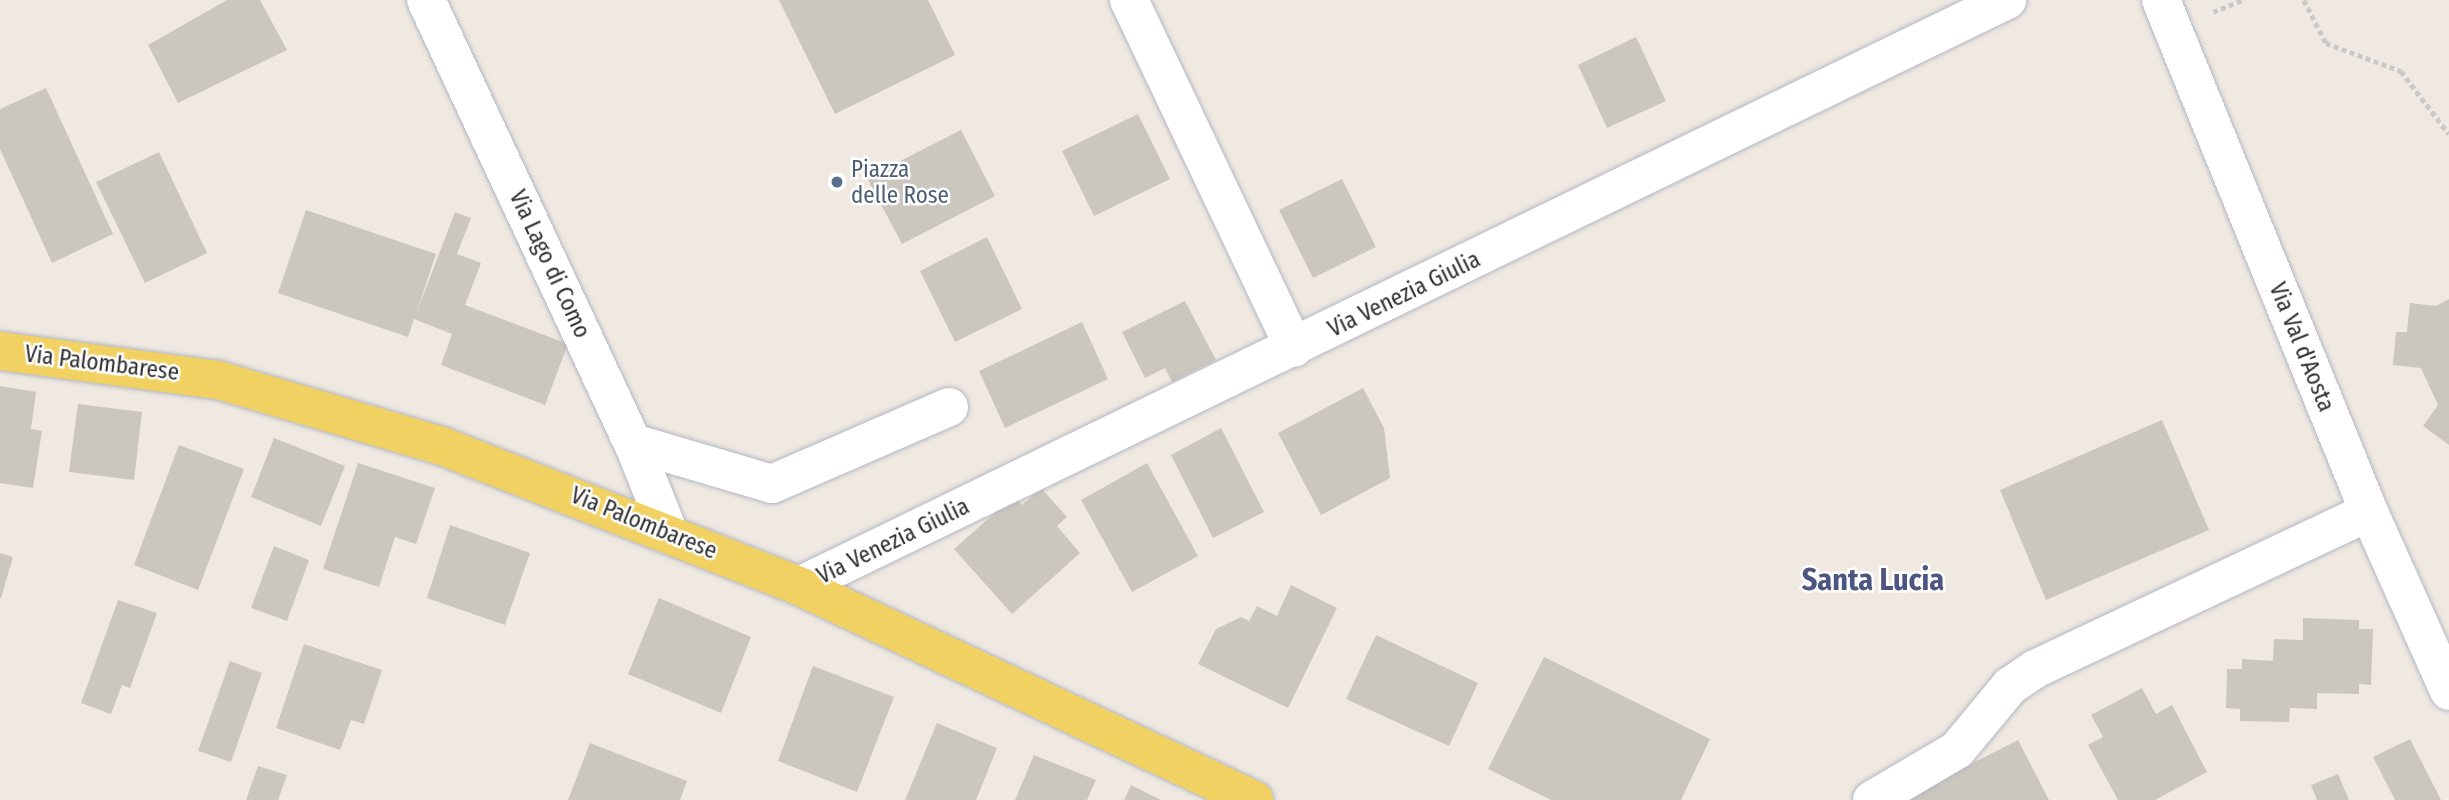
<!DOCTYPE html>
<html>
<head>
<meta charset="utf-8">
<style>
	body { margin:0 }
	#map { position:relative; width:2449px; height:800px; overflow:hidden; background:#efe9e1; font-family:"Fira Sans Condensed",sans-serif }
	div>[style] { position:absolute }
	.building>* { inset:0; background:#cbc7bf }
	.path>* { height:4.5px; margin-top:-2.25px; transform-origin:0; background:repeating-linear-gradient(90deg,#c9c9c9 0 5px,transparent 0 8.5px) }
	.roads { filter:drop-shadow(0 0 2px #b4b7c1) drop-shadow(0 0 2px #b4b7c1) }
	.minor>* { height:38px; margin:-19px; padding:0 19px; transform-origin:19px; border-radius:19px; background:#fff }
	.major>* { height:38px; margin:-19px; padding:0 19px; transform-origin:19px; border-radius:19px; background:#f2d163 }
	.dots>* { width:19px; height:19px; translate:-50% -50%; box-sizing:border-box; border:4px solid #fff; border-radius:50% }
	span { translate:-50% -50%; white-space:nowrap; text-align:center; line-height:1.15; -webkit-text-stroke:5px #fff; paint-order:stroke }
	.service-label { font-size:23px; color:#4e5e75 }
	.left { translate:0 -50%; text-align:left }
	.street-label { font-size:23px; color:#2e2e2e }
	.district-label { font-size:30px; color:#4d5680; font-weight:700 }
</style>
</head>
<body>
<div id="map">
	<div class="building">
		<i style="clip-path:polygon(227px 0,260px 0,287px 50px,178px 103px,148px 45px)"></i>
		<i style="clip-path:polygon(779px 0,928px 0,955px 55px,835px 114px)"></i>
		<i style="clip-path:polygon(1636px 37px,1666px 101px,1607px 128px,1578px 65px)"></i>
		<i style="clip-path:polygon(46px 88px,113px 234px,52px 263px,0 149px,0 109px)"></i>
		<i style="clip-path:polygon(1138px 114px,1170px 179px,1094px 216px,1062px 151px)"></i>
		<i style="clip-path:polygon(961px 130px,995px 196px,902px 244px,867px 178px)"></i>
		<i style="clip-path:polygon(159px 152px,207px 253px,145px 283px,96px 182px)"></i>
		<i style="clip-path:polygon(1342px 179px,1376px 247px,1313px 278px,1279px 210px)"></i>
		<i style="clip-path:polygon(306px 210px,436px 254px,416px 314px,455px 212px,471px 218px,457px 254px,481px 263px,465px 305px,568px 344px,545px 405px,441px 365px,452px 334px,414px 319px,408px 337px,278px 293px)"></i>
		<i style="clip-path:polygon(987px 237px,1022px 309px,955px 342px,920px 271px)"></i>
		<i style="clip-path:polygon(2449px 299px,2449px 445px,2423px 426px,2438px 405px,2421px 368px,2393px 365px,2396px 332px,2407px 332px,2410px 303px,2436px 306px)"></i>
		<i style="clip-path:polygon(1185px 301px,1216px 360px,1172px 382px,1165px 368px,1145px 378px,1122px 332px)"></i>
		<i style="clip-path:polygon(1082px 322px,1108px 379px,1005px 428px,979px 371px)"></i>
		<i style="clip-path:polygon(0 386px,36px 392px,31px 429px,42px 431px,33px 488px,0 483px)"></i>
		<i style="clip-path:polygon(1363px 388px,1384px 428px,1390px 478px,1321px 515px,1278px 433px)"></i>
		<i style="clip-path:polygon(78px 404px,142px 412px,134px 480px,69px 472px)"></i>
		<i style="clip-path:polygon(2162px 420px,2209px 530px,2046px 600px,2000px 490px)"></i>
		<i style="clip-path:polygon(1221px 428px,1264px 512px,1213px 538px,1171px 455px)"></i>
		<i style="clip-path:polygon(274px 438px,345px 466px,321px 526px,251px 497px)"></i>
		<i style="clip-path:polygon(179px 445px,244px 469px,198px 590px,134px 565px)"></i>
		<i style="clip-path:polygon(358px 463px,435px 488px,416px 544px,395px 537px,379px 587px,323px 569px)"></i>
		<i style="clip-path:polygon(1147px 463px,1198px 556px,1132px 592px,1081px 500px)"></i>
		<i style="clip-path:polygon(1041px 488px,1067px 517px,1057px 526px,1080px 553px,1012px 614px,954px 549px,1014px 496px,1022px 505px)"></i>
		<i style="clip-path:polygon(450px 525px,530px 553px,505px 625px,427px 598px)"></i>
		<i style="clip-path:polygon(274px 546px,309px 560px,287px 621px,251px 608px)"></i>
		<i style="clip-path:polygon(0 553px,13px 557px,1px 598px,0 598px)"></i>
		<i style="clip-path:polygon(1291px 585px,1337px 608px,1288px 708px,1198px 664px,1216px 629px,1241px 617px,1249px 621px,1257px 606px,1277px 616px)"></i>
		<i style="clip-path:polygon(659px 598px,751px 637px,721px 713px,628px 674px)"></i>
		<i style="clip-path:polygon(118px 600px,157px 613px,130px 688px,122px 685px,111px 714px,81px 703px)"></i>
		<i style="clip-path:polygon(2303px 618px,2359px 620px,2359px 629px,2373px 629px,2371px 685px,2359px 684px,2359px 694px,2317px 693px,2317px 709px,2290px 708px,2289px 722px,2240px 721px,2240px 709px,2226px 708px,2227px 669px,2242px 669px,2242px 659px,2273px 661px,2274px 639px,2303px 640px)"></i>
		<i style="clip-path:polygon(1376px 635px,1478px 683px,1449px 746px,1346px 699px)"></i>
		<i style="clip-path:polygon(304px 644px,382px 670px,364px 724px,351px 720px,340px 750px,276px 728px)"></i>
		<i style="clip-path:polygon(1544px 657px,1710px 739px,1681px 800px,1551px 800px,1488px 769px)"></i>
		<i style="clip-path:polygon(230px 661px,262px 673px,231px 762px,198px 751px)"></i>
		<i style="clip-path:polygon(813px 666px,894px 697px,857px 792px,778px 761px)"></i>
		<i style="clip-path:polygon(2142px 688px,2156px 714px,2172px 705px,2207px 772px,2155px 800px,2118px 800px,2088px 745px,2103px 737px,2091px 715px)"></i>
		<i style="clip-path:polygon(937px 723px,997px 748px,976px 800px,905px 800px)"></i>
		<i style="clip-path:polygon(2410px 739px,2441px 800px,2395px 800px,2373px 757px)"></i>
		<i style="clip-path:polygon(2018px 740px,2049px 800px,1900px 800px)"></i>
		<i style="clip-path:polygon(590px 743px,687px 781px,680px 800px,568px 800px)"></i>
		<i style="clip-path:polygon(1034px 755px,1096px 780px,1087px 800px,1015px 800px)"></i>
		<i style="clip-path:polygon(258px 766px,287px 775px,278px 800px,246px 800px)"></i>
		<i style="clip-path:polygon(2338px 774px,2349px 800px,2317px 800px,2311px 785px)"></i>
		<i style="clip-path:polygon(1131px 785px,1161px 800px,1124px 800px)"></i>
	</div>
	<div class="path">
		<i style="left:2304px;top:0;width:48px;rotate:62.9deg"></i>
		<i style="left:2326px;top:43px;width:80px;rotate:20.5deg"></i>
		<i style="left:2401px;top:71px;width:79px;rotate:52.7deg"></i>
		<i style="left:2213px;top:12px;width:32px;rotate:-22deg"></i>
	</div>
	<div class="roads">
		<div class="minor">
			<i style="left:426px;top:0;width:489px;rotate:65deg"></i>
			<i style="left:633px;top:443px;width:95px;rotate:68.3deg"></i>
			<i style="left:1129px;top:0;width:385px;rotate:64.6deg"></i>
			<i style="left:2161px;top:0;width:553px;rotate:67.89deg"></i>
			<i style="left:2369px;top:512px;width:196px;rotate:65.9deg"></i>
			<i style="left:633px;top:443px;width:145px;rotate:16.4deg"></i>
			<i style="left:772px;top:484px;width:193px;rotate:-23.5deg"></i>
			<i style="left:799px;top:586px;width:1343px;rotate:-25.88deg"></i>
			<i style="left:1872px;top:800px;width:99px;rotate:-30.5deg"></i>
			<i style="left:1957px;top:750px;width:83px;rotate:-50.4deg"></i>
			<i style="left:2010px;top:686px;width:30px;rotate:-34deg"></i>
			<i style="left:2035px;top:669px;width:369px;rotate:-25.2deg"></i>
		</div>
		<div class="major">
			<i style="left:0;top:351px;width:220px;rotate:7.6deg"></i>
			<i style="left:218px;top:380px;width:234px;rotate:16.4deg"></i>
			<i style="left:442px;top:446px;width:383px;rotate:21.4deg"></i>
			<i style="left:799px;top:586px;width:503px;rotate:25.19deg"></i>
		</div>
	</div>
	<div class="dots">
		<i style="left:837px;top:182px;background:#5c6f8a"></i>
	</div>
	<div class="service-label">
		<span class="left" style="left:851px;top:182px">Piazza<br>delle Rose</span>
	</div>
	<div class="street-label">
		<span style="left:550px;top:264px;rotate:65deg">Via Lago di Como</span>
		<span style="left:1404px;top:294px;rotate:-26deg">Via Venezia Giulia</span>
		<span style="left:2302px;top:347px;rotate:68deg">Via Val d'Aosta</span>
		<span style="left:102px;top:363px;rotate:7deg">Via Palombarese</span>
		<span style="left:644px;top:523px;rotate:22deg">Via Palombarese</span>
		<span style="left:893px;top:541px;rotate:-26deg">Via Venezia Giulia</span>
	</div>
	<div class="district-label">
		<span style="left:1873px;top:580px">Santa Lucia</span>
	</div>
</div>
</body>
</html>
